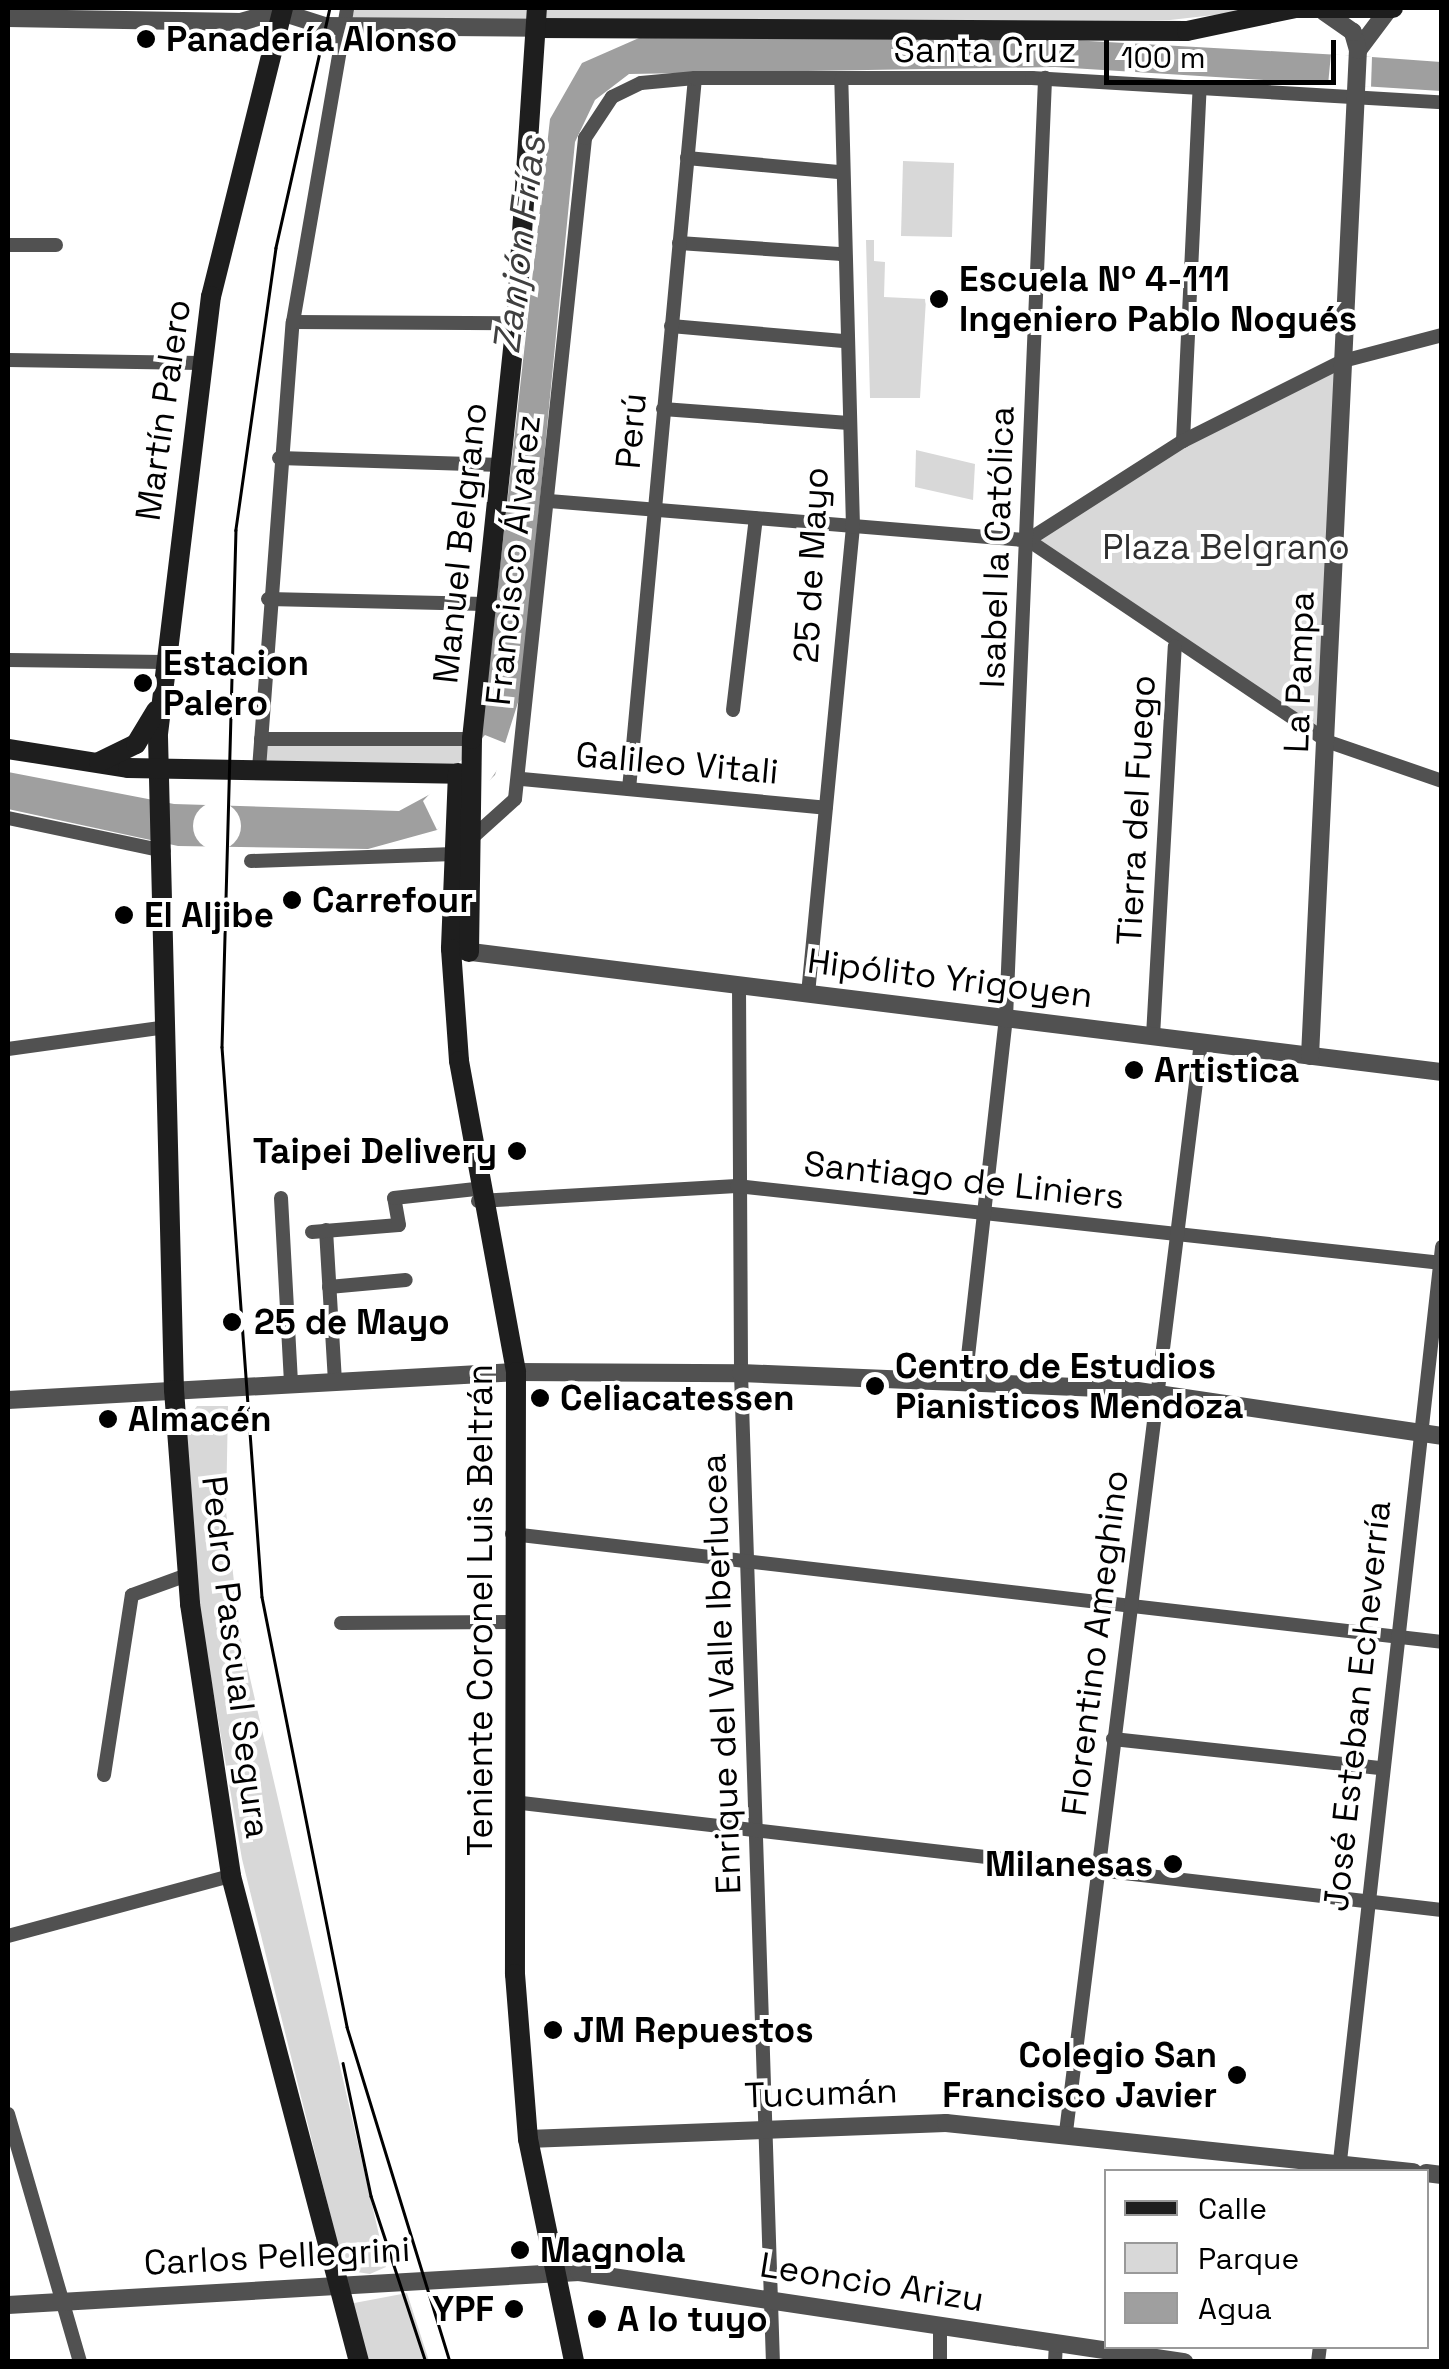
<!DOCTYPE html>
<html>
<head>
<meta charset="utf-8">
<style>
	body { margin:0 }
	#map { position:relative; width:1449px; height:2369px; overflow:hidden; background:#fff; font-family:"Space Grotesk",sans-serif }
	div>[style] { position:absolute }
	.green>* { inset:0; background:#d8d8d8 }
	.water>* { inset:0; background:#9f9f9f }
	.pier>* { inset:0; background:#fff }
	.round { border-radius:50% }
	.minor>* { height:14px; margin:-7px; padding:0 7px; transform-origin:7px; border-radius:7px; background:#515151 }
	.tertiary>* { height:18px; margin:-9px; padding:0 9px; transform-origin:9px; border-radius:9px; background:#515151 }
	.secondary>* { height:20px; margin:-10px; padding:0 10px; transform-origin:10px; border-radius:10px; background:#1e1e1e }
	.tram>* { height:2.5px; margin:-1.25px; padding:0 1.25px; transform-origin:1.25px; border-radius:1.25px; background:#000 }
	.dots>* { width:28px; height:28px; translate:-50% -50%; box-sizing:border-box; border:5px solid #fff; border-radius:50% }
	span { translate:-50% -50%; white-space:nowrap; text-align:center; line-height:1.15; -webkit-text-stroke:8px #fff; paint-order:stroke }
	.poi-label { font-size:35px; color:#000; font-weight:700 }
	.left { translate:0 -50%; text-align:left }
	.right { translate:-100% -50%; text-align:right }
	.street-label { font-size:35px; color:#000 }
	.park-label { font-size:35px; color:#2f2f2f }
	.water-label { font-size:38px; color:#404040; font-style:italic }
	.frame { position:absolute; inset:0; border:10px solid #000; pointer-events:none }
	.legend { position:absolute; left:1104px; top:2169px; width:325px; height:180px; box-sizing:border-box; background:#fff; border:2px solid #999; margin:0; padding:12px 18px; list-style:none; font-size:30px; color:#000 }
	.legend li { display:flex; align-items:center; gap:20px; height:50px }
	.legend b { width:50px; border:2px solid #999 }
	.scale { position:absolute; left:1104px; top:40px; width:232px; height:45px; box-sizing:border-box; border:5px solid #000; border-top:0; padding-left:12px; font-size:30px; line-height:35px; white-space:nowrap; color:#000; -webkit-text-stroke:8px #fff; paint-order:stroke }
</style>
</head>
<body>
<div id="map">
	<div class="green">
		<i style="clip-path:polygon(355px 8px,1277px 8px,1170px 20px,350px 24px)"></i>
		<i style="clip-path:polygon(903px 161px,954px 163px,952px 237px,901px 236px)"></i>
		<i style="clip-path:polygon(866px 240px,874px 240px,874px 261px,885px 262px,884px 297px,926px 299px,920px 398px,870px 398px)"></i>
		<i style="clip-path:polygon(1340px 367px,1326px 736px,1035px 540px,1185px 445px)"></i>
		<i style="clip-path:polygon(916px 450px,975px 464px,973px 500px,915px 487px)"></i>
		<i style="clip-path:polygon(261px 739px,472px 739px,473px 774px,259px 769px)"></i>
		<i style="clip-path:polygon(197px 1406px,228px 1406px,226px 1511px,240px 1635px,383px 2252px,386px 2267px,370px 2274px,344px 2270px,242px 1859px,201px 1620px,184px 1424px)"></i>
		<i style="clip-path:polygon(407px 2293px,429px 2361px,369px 2361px,349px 2304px)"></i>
	</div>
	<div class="water">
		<i style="clip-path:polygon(639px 38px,1053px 39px,1358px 56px,1441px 62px,1441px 91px,1055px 67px,629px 74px,595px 100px,575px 142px,521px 693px,495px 775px,437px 830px,368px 849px,178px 846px,8px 809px,8px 772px,174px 804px,399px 811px,436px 791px,480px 746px,550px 119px,582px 63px)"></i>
	</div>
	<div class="pier">
		<i style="clip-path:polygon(1331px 54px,1372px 57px,1371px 87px,1328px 85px)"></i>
		<i style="clip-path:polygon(485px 735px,510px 745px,502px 763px,477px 799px,437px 830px,423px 801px)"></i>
		<i class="round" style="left:193px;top:802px;width:48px;height:48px"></i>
	</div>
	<div class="minor">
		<i style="left:687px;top:158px;width:152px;rotate:5.3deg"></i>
		<i style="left:679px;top:243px;width:160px;rotate:3.9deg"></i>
		<i style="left:8px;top:245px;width:48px"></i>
		<i style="left:293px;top:322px;width:223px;rotate:0.3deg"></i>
		<i style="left:671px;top:326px;width:173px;rotate:5deg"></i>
		<i style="left:8px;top:360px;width:192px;rotate:0.9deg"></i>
		<i style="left:663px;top:409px;width:186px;rotate:4.3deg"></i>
		<i style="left:1183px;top:441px;width:354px;rotate:-87.3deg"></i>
		<i style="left:279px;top:458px;width:222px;rotate:1.8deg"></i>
		<i style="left:549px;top:501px;width:481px;rotate:4.7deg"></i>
		<i style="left:1028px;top:540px;width:362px;rotate:33.9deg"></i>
		<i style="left:1329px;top:742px;width:120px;rotate:19deg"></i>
		<i style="left:1028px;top:540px;width:184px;rotate:-32.6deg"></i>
		<i style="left:1183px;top:441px;width:179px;rotate:-26.6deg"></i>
		<i style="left:1343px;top:361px;width:102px;rotate:-14.7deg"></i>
		<i style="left:268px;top:599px;width:217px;rotate:1.3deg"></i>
		<i style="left:8px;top:660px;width:157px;rotate:0.7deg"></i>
		<i style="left:733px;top:710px;width:193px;rotate:-83.2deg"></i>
		<i style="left:261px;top:739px;width:211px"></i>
		<i style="left:259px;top:769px;width:448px;rotate:-85.7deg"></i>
		<i style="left:293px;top:322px;width:319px;rotate:-80.2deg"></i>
		<i style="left:522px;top:779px;width:305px;rotate:5.4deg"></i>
		<i style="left:629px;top:789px;width:714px;rotate:-84.7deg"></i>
		<i style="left:8px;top:818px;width:159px;rotate:11.9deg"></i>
		<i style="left:251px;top:861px;width:203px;rotate:-2deg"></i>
		<i style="left:454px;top:854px;width:82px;rotate:-42deg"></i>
		<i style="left:515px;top:799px;width:665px;rotate:-83.95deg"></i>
		<i style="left:585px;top:138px;width:49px;rotate:-56.6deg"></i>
		<i style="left:612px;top:97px;width:32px;rotate:-26deg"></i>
		<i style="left:641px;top:83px;width:54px;rotate:-5.3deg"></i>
		<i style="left:695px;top:78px;width:337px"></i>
		<i style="left:1032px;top:78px;width:411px;rotate:3.4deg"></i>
		<i style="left:739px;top:985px;width:388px;rotate:89.7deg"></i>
		<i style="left:741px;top:1373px;width:990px;rotate:88.15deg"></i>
		<i style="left:808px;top:994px;width:469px;rotate:-84.5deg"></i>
		<i style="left:853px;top:527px;width:448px;rotate:-91.5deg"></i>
		<i style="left:1153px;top:1036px;width:390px;rotate:-86.8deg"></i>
		<i style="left:8px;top:1049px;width:161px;rotate:-7.9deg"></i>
		<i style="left:281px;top:1198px;width:186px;rotate:86.9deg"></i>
		<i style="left:478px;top:1201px;width:259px;rotate:-3.3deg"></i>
		<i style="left:737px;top:1186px;width:709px;rotate:6.23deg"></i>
		<i style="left:326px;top:1230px;width:151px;rotate:86.6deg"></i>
		<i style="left:312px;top:1232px;width:87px;rotate:-4.6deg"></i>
		<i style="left:399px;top:1225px;width:27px;rotate:-100deg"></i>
		<i style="left:394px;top:1198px;width:82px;rotate:-6.3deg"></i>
		<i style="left:329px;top:1287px;width:77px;rotate:-5.2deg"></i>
		<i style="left:965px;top:1383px;width:367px;rotate:-83.6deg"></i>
		<i style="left:1006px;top:1018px;width:941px;rotate:-87.62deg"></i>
		<i style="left:512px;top:1534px;width:936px;rotate:6.62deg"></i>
		<i style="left:341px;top:1623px;width:171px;rotate:-0.3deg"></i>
		<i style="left:1113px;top:1739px;width:268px;rotate:6.2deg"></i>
		<i style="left:104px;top:1775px;width:182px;rotate:-81.2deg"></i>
		<i style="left:132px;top:1595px;width:59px;rotate:-20deg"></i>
		<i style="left:513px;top:1802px;width:935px;rotate:6.63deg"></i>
		<i style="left:8px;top:1936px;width:231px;rotate:-15.1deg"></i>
		<i style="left:8px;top:2114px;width:258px;rotate:73.8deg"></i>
		<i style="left:1066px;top:2132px;width:1098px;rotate:-82.94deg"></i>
		<i style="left:1339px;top:2170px;width:929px;rotate:-83.63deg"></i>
		<i style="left:940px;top:2326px;width:36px;rotate:90deg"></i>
		<i style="left:1055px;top:2362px;width:18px;rotate:-87deg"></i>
		<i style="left:1318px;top:2362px;width:16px;rotate:-83deg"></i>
	</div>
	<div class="tertiary">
		<i style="left:281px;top:12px;width:46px;rotate:17.7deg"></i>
		<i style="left:325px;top:26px;width:211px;rotate:0.5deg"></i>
		<i style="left:8px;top:18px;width:233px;rotate:1deg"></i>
		<i style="left:241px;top:22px;width:50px;rotate:-16.3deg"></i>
		<i style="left:1358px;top:50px;width:50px;rotate:-53.1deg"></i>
		<i style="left:455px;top:950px;width:995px;rotate:7.05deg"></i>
		<i style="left:1310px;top:1056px;width:1007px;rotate:-87.27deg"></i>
		<i style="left:1358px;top:50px;width:19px;rotate:-106deg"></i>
		<i style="left:1353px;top:32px;width:35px;rotate:-145deg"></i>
		<i style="left:8px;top:1400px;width:509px;rotate:-3.15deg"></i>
		<i style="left:516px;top:1372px;width:225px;rotate:0.3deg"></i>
		<i style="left:741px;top:1373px;width:383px;rotate:2.4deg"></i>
		<i style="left:1124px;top:1389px;width:321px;rotate:8.4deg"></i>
		<i style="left:528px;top:2139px;width:418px;rotate:-2.2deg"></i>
		<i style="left:946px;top:2123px;width:470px;rotate:6deg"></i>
		<i style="left:1426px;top:2173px;width:16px;rotate:7deg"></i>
		<i style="left:8px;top:2305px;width:572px;rotate:-3.31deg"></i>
		<i style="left:579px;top:2272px;width:612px;rotate:8.46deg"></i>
	</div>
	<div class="secondary">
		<i style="left:283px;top:8px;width:297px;rotate:104deg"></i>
		<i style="left:211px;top:296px;width:444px;rotate:96.9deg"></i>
		<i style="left:158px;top:737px;width:653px;rotate:88.6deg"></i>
		<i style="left:174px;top:1390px;width:215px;rotate:85.7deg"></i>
		<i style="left:190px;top:1604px;width:275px;rotate:81.4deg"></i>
		<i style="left:231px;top:1876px;width:503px;rotate:75.24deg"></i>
		<i style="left:536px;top:28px;width:651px;rotate:0.26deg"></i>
		<i style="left:1187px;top:31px;width:110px;rotate:-12deg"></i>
		<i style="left:1295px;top:8px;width:98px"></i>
		<i style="left:8px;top:749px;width:121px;rotate:9deg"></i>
		<i style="left:128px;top:768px;width:343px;rotate:1deg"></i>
		<i style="left:99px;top:762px;width:41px;rotate:-25.9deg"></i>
		<i style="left:136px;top:744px;width:39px;rotate:-59deg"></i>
		<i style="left:458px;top:773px;width:176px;rotate:92.3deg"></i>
		<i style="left:451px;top:949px;width:112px;rotate:85.9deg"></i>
		<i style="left:459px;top:1061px;width:316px;rotate:79.6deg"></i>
		<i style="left:516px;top:1372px;width:602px;rotate:90.1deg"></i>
		<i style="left:515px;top:1974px;width:166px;rotate:85.5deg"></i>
		<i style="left:528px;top:2139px;width:228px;rotate:78.3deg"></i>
		<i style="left:469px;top:952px;width:213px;rotate:-89.2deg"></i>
		<i style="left:472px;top:739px;width:418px;rotate:-84deg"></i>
		<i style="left:516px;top:323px;width:316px;rotate:-86.2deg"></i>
	</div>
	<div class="tram">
		<i style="left:330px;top:8px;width:246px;rotate:102.7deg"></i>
		<i style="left:276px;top:248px;width:285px;rotate:98.1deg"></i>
		<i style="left:236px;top:530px;width:517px;rotate:91.55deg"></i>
		<i style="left:222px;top:1047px;width:551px;rotate:85.84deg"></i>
		<i style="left:262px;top:1597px;width:438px;rotate:78.8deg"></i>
		<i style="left:347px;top:2027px;width:350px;rotate:72.9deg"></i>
		<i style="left:343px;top:2063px;width:136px;rotate:78.1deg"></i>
		<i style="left:371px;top:2196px;width:175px;rotate:71.7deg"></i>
	</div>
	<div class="dots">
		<i style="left:146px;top:39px;background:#000"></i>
		<i style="left:939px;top:299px;background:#000"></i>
		<i style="left:143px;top:683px;background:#000"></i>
		<i style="left:292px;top:900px;background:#000"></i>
		<i style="left:124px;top:915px;background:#000"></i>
		<i style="left:1134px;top:1070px;background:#000"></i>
		<i style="left:517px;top:1151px;background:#000"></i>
		<i style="left:232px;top:1322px;background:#000"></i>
		<i style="left:875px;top:1386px;background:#000"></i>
		<i style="left:540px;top:1398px;background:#000"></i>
		<i style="left:108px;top:1419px;background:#000"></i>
		<i style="left:1173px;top:1864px;background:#000"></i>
		<i style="left:553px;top:2030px;background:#000"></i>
		<i style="left:1237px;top:2075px;background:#000"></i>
		<i style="left:520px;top:2250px;background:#000"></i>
		<i style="left:514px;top:2309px;background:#000"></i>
		<i style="left:597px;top:2319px;background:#000"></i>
	</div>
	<div class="poi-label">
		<span class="left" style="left:166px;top:39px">Panadería Alonso</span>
		<span class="left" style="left:959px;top:299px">Escuela Nº 4-111<br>Ingeniero Pablo Nogués</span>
		<span class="left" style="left:163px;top:683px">Estacion<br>Palero</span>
		<span class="left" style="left:312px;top:900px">Carrefour</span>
		<span class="left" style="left:144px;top:915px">El Aljibe</span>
		<span class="left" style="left:1154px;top:1070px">Artistica</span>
		<span class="right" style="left:497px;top:1151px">Taipei Delivery</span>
		<span class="left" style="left:254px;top:1322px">25 de Mayo</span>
		<span class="left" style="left:895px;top:1386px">Centro de Estudios<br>Pianisticos Mendoza</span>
		<span class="left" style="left:560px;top:1398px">Celiacatessen</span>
		<span class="left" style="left:128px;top:1419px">Almacén</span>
		<span class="right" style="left:1153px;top:1864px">Milanesas</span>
		<span class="left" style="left:573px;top:2030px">JM Repuestos</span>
		<span class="right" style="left:1217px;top:2075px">Colegio San<br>Francisco Javier</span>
		<span class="left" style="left:540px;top:2250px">Magnola</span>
		<span class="right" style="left:494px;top:2309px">YPF</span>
		<span class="left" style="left:617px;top:2319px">A lo tuyo</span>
	</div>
	<div class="street-label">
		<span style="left:985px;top:50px">Santa Cruz</span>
		<span style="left:163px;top:410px;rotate:-82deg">Martín Palero</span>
		<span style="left:631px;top:431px;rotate:-85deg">Perú</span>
		<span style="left:460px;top:543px;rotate:-84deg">Manuel Belgrano</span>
		<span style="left:997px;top:547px;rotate:-88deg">Isabel la Católica</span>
		<span style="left:513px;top:560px;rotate:-84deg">Francisco Álvarez</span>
		<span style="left:811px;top:565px;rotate:-87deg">25 de Mayo</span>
		<span style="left:1299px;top:672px;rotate:-88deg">La Pampa</span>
		<span style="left:677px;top:763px;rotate:5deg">Galileo Vitali</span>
		<span style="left:1136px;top:810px;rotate:-87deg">Tierra del Fuego</span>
		<span style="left:950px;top:978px;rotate:7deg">Hipólito Yrigoyen</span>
		<span style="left:964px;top:1180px;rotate:6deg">Santiago de Liniers</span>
		<span style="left:480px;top:1610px;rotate:-90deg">Teniente Coronel Luis Beltrán</span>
		<span style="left:1095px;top:1643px;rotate:-83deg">Florentino Ameghino</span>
		<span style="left:236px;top:1657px;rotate:83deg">Pedro Pascual Segura</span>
		<span style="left:721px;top:1674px;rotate:-92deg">Enrique del Valle Iberlucea</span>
		<span style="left:1357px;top:1706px;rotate:-84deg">José Esteban Echeverría</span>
		<span style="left:821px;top:2093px;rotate:-2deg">Tucumán</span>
		<span style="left:277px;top:2256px;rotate:-3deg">Carlos Pellegrini</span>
		<span style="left:872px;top:2282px;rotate:9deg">Leoncio Arizu</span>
	</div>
	<div class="park-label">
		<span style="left:1226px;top:547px">Plaza Belgrano</span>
	</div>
	<div class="water-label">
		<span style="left:520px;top:245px;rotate:-83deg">Zanjón Frías</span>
	</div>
	<div class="frame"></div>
	<ul class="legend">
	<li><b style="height:12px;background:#1e1e1e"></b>Calle</li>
	<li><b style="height:28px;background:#d8d8d8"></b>Parque</li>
	<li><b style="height:28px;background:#9f9f9f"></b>Agua</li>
	</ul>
	<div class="scale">100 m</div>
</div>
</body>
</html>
